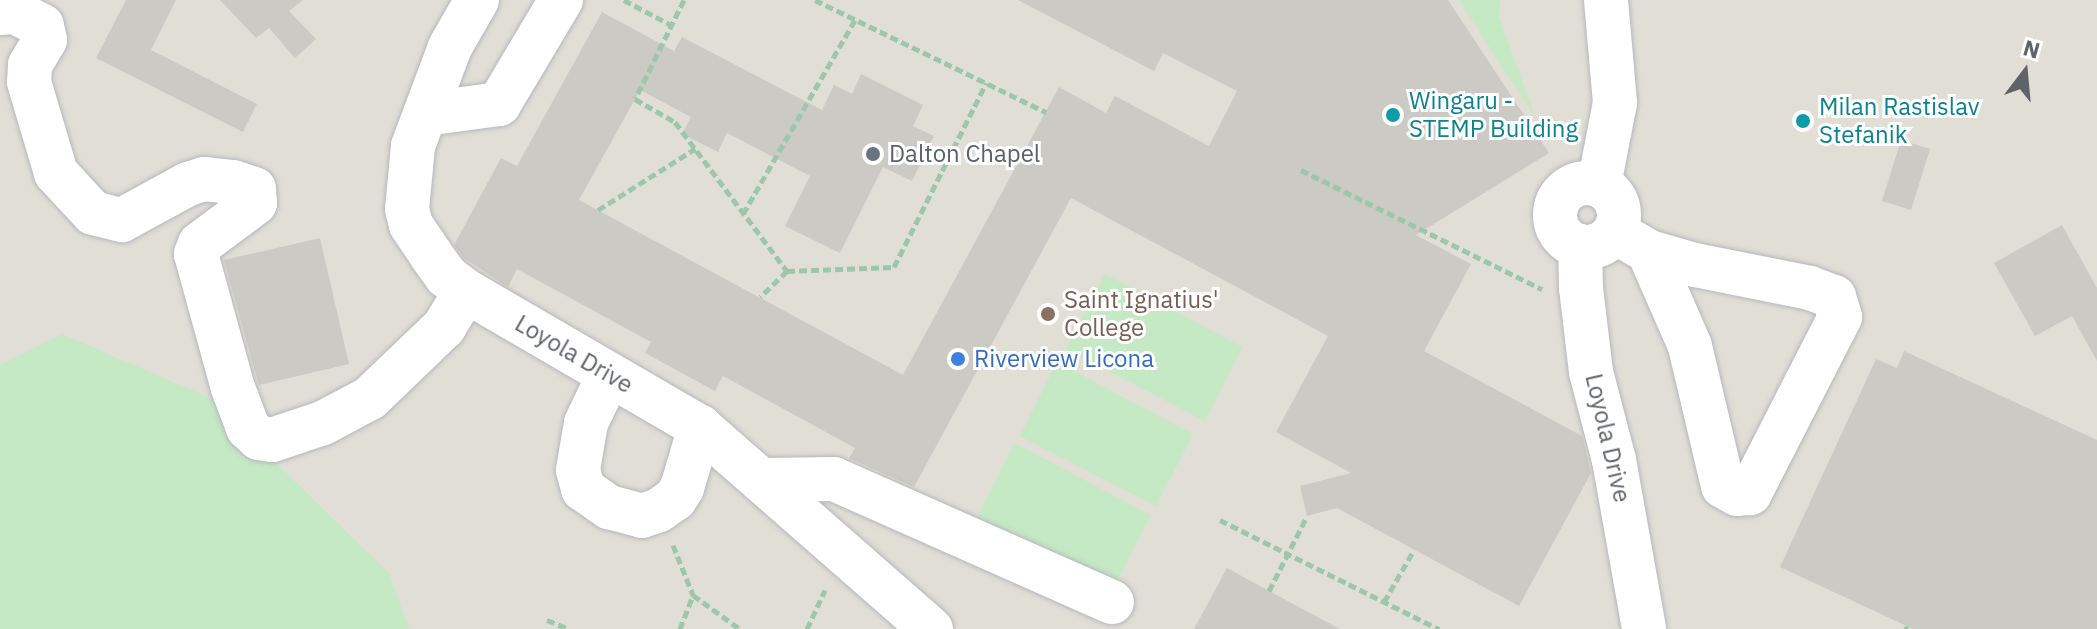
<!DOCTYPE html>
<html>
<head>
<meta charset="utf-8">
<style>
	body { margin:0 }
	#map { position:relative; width:2097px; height:629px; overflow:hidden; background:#f1efe8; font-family:"IBM Plex Sans",sans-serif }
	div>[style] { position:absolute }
	.education>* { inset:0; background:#e1ded6 }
	.green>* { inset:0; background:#c5e8c5 }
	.building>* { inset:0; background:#cccac5 }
	.path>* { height:5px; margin-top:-2.5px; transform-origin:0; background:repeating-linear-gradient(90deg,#9cc7a9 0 8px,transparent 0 12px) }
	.roads { filter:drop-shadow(0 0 2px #b5b8bc) drop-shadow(0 0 2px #b5b8bc) }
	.minor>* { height:44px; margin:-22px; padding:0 22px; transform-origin:22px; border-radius:22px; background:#fff }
	.minor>.ring { margin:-22px; padding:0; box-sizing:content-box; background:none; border:44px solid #fff; border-radius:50% }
	.dots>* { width:22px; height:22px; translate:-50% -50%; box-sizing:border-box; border:4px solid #fff; border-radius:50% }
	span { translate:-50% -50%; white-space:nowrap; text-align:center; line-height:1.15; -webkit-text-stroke:6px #fff; paint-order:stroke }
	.culture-label { font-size:24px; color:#0d838f }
	.left { translate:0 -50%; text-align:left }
	.worship-label { font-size:24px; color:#5b616d }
	.education-label { font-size:24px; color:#785e54 }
	.street-label { font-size:24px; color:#5f6368 }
	.shop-label { font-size:24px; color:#366cbe }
	.north { position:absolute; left:1985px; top:32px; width:80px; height:80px; -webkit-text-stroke:6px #fff; paint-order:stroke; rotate:16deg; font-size:22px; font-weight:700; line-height:32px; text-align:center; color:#5f6368 }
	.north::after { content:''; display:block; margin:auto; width:28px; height:36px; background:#5f6368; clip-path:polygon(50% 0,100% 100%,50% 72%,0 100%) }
</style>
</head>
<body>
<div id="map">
	<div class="education">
		<i style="clip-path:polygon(0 0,2097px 0,2097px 629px,0 629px)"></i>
	</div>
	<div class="green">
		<i style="clip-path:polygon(1459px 0,1500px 0,1499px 17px,1535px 117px)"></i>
		<i style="clip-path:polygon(1105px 274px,1242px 347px,1205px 421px,1066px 349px)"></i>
		<i style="clip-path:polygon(62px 334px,208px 397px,389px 573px,409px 629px,0 629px,0 365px)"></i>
		<i style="clip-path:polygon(1057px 362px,1193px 434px,1156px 506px,1020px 436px)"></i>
		<i style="clip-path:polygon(1014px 443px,1151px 515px,1114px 588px,977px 517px)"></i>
	</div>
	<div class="building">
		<i style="clip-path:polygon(126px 0,176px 0,151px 50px,257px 104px,243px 132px,96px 58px)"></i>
		<i style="clip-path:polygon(220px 0,303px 0,289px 11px,316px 39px,295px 58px,269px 28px,256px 38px)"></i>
		<i style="clip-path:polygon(1018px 0,1448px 0,1549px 153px,1416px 235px,1471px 264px,1424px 351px,1582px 436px,1591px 473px,1519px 606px,1337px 508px,1307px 516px,1300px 486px,1351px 473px,1276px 432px,1328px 336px,1071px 198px,914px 487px,849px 458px,855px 448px,723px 376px,715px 391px,645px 353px,651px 342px,517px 269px,508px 287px,464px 258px,454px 245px,501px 158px,517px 166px,602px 12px,674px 51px,682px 37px,822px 110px,834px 85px,852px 94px,861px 74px,923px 105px,913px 126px,934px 136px,912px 181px,883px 167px,840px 253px,785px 226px,810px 176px,727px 133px,718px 152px,682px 134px,691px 117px,640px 90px,579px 200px,903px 375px,1059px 87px,1106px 113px,1115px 96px,1209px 146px,1237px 91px,1163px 53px,1154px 71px)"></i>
		<i style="clip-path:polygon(1901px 140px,1930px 149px,1911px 210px,1882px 201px)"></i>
		<i style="clip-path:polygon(2062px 225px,2097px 288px,2097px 361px,2072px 316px,2035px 336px,1994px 263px)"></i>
		<i style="clip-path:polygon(320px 238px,349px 364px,259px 385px,224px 260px)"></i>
		<i style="clip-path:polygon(1904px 351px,2097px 440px,2097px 629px,1913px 629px,1780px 567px,1876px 359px,1897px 368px)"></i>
		<i style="clip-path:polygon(1227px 568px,1269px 591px,1340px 629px,1194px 629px)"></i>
	</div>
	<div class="path">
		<i style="left:624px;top:0;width:53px;rotate:28deg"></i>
		<i style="left:684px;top:0;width:110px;rotate:116.3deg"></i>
		<i style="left:635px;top:99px;width:46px;rotate:29.9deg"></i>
		<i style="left:675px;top:122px;width:186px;rotate:53.1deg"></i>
		<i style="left:787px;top:271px;width:37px;rotate:136deg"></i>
		<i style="left:815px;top:0;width:257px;rotate:25.9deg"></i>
		<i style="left:1301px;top:170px;width:269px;rotate:26.3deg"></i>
		<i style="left:598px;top:210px;width:115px;rotate:-32.2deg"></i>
		<i style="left:743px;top:214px;width:224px;rotate:-60deg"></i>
		<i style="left:787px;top:271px;width:107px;rotate:-2.1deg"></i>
		<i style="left:894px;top:267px;width:206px;rotate:-63.4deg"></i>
		<i style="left:1220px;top:520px;width:245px;rotate:26.5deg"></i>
		<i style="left:673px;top:545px;width:54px;rotate:68.2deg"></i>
		<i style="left:693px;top:595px;width:58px;rotate:35.9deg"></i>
		<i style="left:1269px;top:591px;width:84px;rotate:-63.1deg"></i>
		<i style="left:1384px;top:602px;width:60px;rotate:-60deg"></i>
		<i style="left:547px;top:620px;width:24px;rotate:22deg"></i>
		<i style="left:680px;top:629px;width:36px;rotate:-69deg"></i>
		<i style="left:807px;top:629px;width:43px;rotate:-65.2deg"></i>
		<i style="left:1905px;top:629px;width:4px;rotate:-34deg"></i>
	</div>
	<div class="roads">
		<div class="minor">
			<i style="left:477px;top:0;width:54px;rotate:119.9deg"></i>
			<i style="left:450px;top:47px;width:106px;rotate:110.5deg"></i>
			<i style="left:413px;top:146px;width:63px;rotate:95.4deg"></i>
			<i style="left:407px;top:209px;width:16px;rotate:76deg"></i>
			<i style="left:411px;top:225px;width:36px;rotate:56deg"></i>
			<i style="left:431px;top:255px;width:26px;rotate:54deg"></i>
			<i style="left:446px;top:276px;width:25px;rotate:37deg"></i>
			<i style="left:466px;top:291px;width:271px;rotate:30.2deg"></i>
			<i style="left:700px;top:427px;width:307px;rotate:41.2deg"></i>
			<i style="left:0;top:13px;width:15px;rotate:-4deg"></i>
			<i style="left:15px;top:12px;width:30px;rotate:27deg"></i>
			<i style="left:42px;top:26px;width:14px;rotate:78deg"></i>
			<i style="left:45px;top:40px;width:29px;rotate:121deg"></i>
			<i style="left:30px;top:65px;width:17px;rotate:93deg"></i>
			<i style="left:29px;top:82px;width:95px;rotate:73.5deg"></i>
			<i style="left:56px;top:173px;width:54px;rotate:47.2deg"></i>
			<i style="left:93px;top:213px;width:30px;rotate:14deg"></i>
			<i style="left:122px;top:220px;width:75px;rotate:-28.6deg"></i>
			<i style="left:188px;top:184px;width:17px;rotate:-17deg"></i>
			<i style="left:204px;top:179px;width:29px;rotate:6deg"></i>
			<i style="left:233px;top:182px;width:22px;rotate:18deg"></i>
			<i style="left:254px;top:189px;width:14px;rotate:86deg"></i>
			<i style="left:255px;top:203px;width:69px;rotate:143.3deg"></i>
			<i style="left:200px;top:244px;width:11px;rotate:112deg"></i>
			<i style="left:196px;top:254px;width:139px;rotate:74.6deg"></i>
			<i style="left:233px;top:388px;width:43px;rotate:69.4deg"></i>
			<i style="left:248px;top:428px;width:15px;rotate:42deg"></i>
			<i style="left:259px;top:438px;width:13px;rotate:9deg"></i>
			<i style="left:272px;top:440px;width:54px;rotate:-18.4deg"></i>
			<i style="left:323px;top:423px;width:53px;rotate:-28deg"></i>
			<i style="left:370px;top:398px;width:103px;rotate:-43.8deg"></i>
			<i style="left:444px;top:327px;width:42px;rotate:-58.6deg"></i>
			<i style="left:425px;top:114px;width:75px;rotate:-7.7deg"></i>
			<i style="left:499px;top:104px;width:121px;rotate:-59.2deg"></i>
			<i class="ring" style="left:1555px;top:183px;width:20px;height:20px"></i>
			<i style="left:1599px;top:185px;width:84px;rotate:-79deg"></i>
			<i style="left:1615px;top:103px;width:103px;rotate:-95deg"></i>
			<i style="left:1615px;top:232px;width:39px;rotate:30deg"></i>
			<i style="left:1649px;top:252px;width:48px;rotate:15.8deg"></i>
			<i style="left:1695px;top:265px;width:117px;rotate:11.3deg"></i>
			<i style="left:1810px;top:288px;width:26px;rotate:21deg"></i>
			<i style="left:1834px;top:297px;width:21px;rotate:73deg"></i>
			<i style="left:1840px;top:317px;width:198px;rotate:117.1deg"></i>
			<i style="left:1750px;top:493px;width:13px;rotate:176deg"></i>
			<i style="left:1737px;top:494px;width:16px;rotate:-150deg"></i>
			<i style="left:1723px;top:486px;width:144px;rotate:-103.3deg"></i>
			<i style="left:1690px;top:346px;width:103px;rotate:-113.6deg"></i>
			<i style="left:1580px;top:246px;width:42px;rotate:88.6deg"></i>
			<i style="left:1581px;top:288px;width:85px;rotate:83.2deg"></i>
			<i style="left:1591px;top:372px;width:91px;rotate:75.4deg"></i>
			<i style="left:1614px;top:460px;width:172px;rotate:79.9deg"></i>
			<i style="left:609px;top:375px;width:53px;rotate:115.6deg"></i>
			<i style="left:586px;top:423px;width:48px;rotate:99.7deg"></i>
			<i style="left:578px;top:470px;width:20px;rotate:75deg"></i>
			<i style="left:583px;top:489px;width:32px;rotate:35deg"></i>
			<i style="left:609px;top:507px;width:34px;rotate:15deg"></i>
			<i style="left:642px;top:516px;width:18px;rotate:-19deg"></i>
			<i style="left:659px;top:510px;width:19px;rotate:-35deg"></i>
			<i style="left:675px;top:499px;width:13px;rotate:-58deg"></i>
			<i style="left:682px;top:488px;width:64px;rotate:-73.6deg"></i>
			<i style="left:764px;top:480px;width:70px;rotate:-0.8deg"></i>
			<i style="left:834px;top:479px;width:304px;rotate:23.9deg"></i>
		</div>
	</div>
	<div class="dots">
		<i style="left:1393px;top:115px;background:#0f9aa8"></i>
		<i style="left:1803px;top:121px;background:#0f9aa8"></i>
		<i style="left:873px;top:154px;background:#6b7280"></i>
		<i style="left:1048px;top:314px;background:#8d6e63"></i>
		<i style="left:958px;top:359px;background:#3f7fe0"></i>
	</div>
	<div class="culture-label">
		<span class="left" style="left:1409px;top:115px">Wingaru -<br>STEMP Building</span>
		<span class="left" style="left:1819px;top:121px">Milan Rastislav<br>Stefanik</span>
	</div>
	<div class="worship-label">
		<span class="left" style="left:889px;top:154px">Dalton Chapel</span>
	</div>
	<div class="education-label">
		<span class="left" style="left:1064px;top:314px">Saint Ignatius'<br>College</span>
	</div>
	<div class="street-label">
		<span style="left:574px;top:354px;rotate:30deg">Loyola Drive</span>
		<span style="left:1608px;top:438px;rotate:77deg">Loyola Drive</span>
	</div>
	<div class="shop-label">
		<span class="left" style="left:974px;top:359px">Riverview Licona</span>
	</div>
	<div class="north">N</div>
</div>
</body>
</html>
